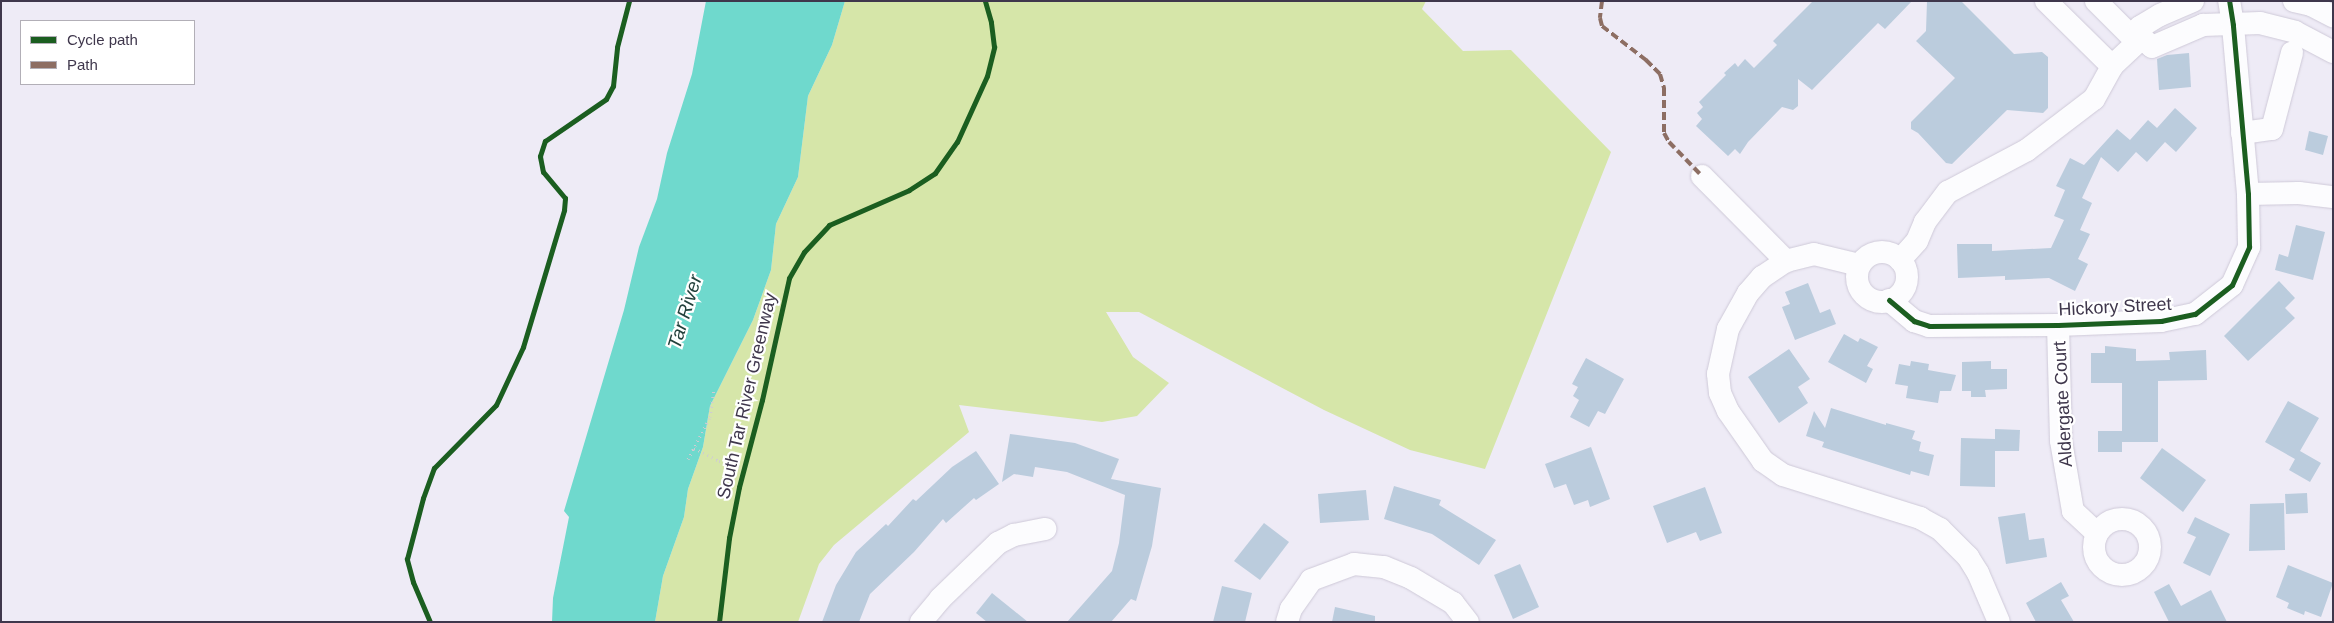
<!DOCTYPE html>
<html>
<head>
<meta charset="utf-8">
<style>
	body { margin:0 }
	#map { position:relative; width:2334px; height:623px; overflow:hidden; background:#eeebf6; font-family:Arial,sans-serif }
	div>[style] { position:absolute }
	.green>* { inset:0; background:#d6e6a9 }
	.water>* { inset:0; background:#6fd9cd }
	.building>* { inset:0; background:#bcd }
	.path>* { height:3px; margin-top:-1.5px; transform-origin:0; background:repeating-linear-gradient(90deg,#cfccd2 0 1px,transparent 0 5px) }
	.roads { filter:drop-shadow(0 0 1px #cec9d8) drop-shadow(0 0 1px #cec9d8) }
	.minor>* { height:22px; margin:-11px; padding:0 11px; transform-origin:11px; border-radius:11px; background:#fcfcfe }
	.minor>.ring { margin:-11px; padding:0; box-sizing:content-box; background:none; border:22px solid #fcfcfe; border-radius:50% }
	.quiet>* { height:4px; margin-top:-2px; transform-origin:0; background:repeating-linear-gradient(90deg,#8d6e63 0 8px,transparent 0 12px) }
	.cycleway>* { height:5px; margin:-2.5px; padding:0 2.5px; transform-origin:2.5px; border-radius:2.5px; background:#1b5e20 }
	span { translate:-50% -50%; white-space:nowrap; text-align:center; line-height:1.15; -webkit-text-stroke:4.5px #fff; paint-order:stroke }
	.street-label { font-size:18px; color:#3f374c }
	.water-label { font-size:19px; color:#23413c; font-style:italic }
	.frame { position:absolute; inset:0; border:2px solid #3f374c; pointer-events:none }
	.legend { position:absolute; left:20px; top:20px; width:175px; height:65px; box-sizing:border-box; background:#fff; border:1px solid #b2afb7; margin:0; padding:6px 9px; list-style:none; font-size:15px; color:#3f374c }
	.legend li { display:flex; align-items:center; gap:10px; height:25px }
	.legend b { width:25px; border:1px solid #b2afb7 }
</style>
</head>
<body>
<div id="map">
	<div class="green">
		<i style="clip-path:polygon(845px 1px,1426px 1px,1422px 9px,1463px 51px,1511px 50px,1611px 152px,1485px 469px,1410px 450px,1324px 410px,1139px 312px,1106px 312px,1133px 357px,1169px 383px,1137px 416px,1102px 422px,959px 405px,969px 432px,834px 545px,819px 564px,798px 622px,655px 622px,663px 576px,684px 517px,688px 489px,703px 447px,710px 406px,753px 320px,771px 270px,776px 224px,798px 177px,808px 96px,832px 45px)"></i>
	</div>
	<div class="water">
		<i style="clip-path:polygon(706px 1px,845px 1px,832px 45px,808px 96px,798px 177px,776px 224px,771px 270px,753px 320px,710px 406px,703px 447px,688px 489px,684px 517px,663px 576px,655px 622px,552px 622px,553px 598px,569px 517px,564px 511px,624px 310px,639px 247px,657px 199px,667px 153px,692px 74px)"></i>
	</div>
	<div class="building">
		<i style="clip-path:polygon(1813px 1px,1912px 1px,1885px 29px,1878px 23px,1812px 90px,1798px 79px,1798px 106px,1793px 110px,1782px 107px,1748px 142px,1740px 154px,1735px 149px,1728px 156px,1696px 126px,1702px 119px,1697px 113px,1703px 107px,1699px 102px,1726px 75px,1724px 73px,1735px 63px,1738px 67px,1745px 59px,1754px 68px,1777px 45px,1773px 41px)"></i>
		<i style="clip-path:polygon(1927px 1px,1961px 1px,2014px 54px,2042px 52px,2048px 57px,2048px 108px,2043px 113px,2007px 110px,1952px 164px,1946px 163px,1918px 133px,1911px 129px,1911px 122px,1955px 78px,1916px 41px,1926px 31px)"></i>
		<i style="clip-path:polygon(2189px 53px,2191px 87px,2159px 90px,2157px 59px,2167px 55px)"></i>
		<i style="clip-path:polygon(2175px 108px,2197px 128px,2176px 152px,2165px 142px,2147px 162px,2136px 152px,2118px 172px,2101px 157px,2082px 198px,2092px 203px,2080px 230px,2090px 234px,2078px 259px,2088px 264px,2075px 291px,2049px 278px,2005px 280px,2005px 276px,1958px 278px,1957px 244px,1992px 244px,1992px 251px,2051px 248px,2064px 220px,2054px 216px,2065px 190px,2056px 186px,2070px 158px,2084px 165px,2117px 129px,2130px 140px,2148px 120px,2157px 128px)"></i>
		<i style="clip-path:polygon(2309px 131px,2328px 136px,2323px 155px,2305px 150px)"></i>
		<i style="clip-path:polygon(2296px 225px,2325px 232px,2313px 280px,2275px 270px,2279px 254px,2288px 257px)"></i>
		<i style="clip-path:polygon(2279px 281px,2295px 298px,2285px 308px,2295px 318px,2248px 361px,2224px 336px)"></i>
		<i style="clip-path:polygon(1808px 283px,1820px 313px,1830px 309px,1836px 324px,1795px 340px,1782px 307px,1790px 304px,1785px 292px)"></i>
		<i style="clip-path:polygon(1844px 334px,1858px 342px,1860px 338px,1878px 347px,1867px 366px,1873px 369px,1866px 383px,1828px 362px)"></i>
		<i style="clip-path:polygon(2105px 346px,2136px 349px,2136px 361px,2170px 360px,2169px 352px,2206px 350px,2207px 380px,2158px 381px,2158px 442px,2122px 442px,2122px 452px,2098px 452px,2098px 431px,2122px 431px,2122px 383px,2091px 383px,2091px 353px,2105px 353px)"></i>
		<i style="clip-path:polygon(1789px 349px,1810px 379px,1798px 387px,1808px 403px,1779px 423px,1748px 377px)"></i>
		<i style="clip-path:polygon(1586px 358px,1624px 379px,1605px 414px,1598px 411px,1589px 427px,1570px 417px,1579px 400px,1573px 396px,1578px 387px,1572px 384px)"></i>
		<i style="clip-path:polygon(1911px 361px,1929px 364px,1928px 370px,1956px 375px,1951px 391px,1940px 391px,1938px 403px,1906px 398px,1908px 386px,1895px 384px,1899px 364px,1910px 366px)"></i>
		<i style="clip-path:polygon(1991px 361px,1991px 369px,2007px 369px,2007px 389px,1985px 390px,1986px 397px,1971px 397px,1971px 391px,1962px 391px,1962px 362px)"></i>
		<i style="clip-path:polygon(2288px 401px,2319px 418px,2300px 451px,2321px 463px,2310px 482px,2289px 470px,2295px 459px,2265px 442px)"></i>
		<i style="clip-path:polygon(1831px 408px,1886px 425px,1886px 423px,1915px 431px,1912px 439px,1921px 442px,1919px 451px,1934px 455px,1929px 476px,1911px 471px,1910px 475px,1822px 447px,1824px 442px,1806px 436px,1814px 411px,1825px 428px)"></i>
		<i style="clip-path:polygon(1995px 429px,2020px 430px,2019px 451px,1995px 451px)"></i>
		<i style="clip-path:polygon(1010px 434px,1075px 443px,1119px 459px,1111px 479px,1161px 488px,1152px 546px,1136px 601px,1131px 599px,1111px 622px,1067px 622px,1112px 571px,1119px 543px,1125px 495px,1067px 472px,1035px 467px,1033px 477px,1014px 474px,1002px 482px)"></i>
		<i style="clip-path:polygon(1961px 438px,1995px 439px,1995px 487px,1960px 486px)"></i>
		<i style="clip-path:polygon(1591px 447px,1610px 499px,1590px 507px,1588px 500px,1574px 505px,1566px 484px,1554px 488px,1545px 464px)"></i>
		<i style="clip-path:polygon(2162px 448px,2206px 480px,2183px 512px,2140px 478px)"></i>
		<i style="clip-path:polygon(976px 451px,999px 484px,976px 500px,974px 498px,946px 523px,943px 519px,914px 552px,870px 594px,859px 622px,822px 622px,836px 585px,856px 552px,886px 524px,888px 526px,913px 499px,916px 501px,952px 467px)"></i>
		<i style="clip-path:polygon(1394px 486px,1441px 500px,1439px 505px,1496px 540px,1479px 565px,1432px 534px,1384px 519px)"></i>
		<i style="clip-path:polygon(1705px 487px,1722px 533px,1700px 541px,1696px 532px,1667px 543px,1653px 506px)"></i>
		<i style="clip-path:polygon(1366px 490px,1369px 520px,1320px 523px,1318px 494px)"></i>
		<i style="clip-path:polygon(2307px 493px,2308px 513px,2286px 514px,2285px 494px)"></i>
		<i style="clip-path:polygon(2284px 503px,2285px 550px,2249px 551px,2250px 504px)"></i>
		<i style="clip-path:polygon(2025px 513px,2029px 540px,2044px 538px,2047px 557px,2006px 564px,1998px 517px)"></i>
		<i style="clip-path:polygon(2195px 517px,2230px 534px,2210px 576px,2183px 563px,2196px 537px,2187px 533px)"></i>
		<i style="clip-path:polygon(1264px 523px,1289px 542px,1260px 580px,1234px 561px)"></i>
		<i style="clip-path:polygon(1520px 564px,1539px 607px,1513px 619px,1494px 575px)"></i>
		<i style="clip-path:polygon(2288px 565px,2333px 583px,2321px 617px,2305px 611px,2304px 615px,2287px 608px,2289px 603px,2276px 597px)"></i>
		<i style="clip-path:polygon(2061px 582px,2069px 596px,2061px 600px,2074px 622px,2036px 622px,2026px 603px)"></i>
		<i style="clip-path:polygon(2169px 584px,2181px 606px,2211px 590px,2227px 622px,2169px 622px,2154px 592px)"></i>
		<i style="clip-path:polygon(1222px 586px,1252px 593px,1245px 622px,1213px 622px)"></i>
		<i style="clip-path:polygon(992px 593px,1028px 622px,987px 622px,976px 613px)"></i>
		<i style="clip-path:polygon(1335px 607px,1375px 616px,1375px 622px,1332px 622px)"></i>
	</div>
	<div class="path">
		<i style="left:694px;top:448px;width:28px;rotate:27deg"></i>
		<i style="left:719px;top:461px;width:25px;rotate:16deg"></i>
		<i style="left:688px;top:459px;width:47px;rotate:-62.4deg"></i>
		<i style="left:710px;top:417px;width:27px;rotate:-82deg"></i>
	</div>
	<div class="roads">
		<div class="minor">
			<i style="left:2046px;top:1px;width:93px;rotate:44.6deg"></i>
			<i style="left:2096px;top:1px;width:58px;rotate:45deg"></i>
			<i style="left:2294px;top:1px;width:17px;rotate:13deg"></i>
			<i style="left:2311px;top:5px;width:25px;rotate:27deg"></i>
			<i style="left:2142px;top:38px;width:13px;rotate:42deg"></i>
			<i style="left:2152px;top:47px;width:56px;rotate:-23.3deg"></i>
			<i style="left:2203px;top:25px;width:57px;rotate:-2deg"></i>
			<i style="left:2260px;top:23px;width:36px;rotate:14deg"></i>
			<i style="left:2295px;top:32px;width:43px;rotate:27.8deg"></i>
			<i style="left:2142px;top:38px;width:11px;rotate:-100deg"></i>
			<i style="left:2140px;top:27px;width:23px;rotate:-31deg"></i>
			<i style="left:2160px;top:15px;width:36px;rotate:-23deg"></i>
			<i style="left:2242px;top:133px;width:30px;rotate:-8deg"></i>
			<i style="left:2272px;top:129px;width:79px;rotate:-75.3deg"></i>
			<i style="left:1702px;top:176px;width:120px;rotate:45.3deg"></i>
			<i style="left:2248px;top:194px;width:51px;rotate:-1.1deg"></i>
			<i style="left:2299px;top:193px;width:34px;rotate:7deg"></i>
			<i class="ring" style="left:1857px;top:252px;width:28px;height:28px"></i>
			<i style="left:1900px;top:260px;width:25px;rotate:-48deg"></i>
			<i style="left:1917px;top:241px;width:21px;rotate:-67deg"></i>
			<i style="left:1925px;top:222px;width:38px;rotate:-53deg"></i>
			<i style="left:1948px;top:192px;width:89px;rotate:-28deg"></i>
			<i style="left:2027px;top:150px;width:84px;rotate:-37.3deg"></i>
			<i style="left:2094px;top:99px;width:38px;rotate:-61deg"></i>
			<i style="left:2112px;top:66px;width:41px;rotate:-43deg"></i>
			<i style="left:1859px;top:265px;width:46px;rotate:-166.3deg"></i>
			<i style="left:1814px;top:254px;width:29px;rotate:166deg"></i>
			<i style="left:1786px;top:261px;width:29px;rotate:146deg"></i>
			<i style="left:1762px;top:277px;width:21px;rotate:131deg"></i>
			<i style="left:1748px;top:293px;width:41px;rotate:119.1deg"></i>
			<i style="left:1728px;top:329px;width:46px;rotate:102.5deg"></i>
			<i style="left:1718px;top:374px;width:19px;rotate:84deg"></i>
			<i style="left:1720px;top:393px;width:20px;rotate:66deg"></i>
			<i style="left:1728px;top:411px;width:61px;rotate:55deg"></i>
			<i style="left:1763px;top:461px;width:24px;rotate:35deg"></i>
			<i style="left:1783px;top:475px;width:144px;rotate:17.4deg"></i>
			<i style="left:1920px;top:518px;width:23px;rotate:29deg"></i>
			<i style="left:1940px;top:529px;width:40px;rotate:45deg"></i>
			<i style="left:1968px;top:557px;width:19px;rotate:58deg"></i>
			<i style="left:1978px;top:573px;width:53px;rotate:66.8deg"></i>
			<i style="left:1889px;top:300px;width:33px;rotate:40deg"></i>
			<i style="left:1914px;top:321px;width:16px;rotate:18deg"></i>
			<i style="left:1929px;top:326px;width:129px;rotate:-0.4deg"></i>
			<i style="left:2058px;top:325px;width:103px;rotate:-2.2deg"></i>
			<i style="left:2161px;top:321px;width:35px;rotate:-12deg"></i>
			<i style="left:2195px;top:314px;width:47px;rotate:-38.1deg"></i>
			<i style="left:2232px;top:285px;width:42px;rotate:-65.9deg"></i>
			<i style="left:2249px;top:247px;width:53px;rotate:-91.1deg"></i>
			<i style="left:2248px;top:194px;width:170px;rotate:-95.1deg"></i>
			<i style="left:2233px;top:25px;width:24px;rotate:-99deg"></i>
			<i style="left:2058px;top:325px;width:116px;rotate:88.5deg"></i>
			<i style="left:2061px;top:441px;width:71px;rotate:80.3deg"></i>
			<i style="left:2073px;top:511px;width:33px;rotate:43deg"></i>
			<i class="ring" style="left:2094px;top:519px;width:34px;height:34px"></i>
			<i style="left:921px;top:622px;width:30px;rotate:-50deg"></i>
			<i style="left:940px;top:599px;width:81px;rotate:-44deg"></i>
			<i style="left:998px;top:543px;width:18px;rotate:-27deg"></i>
			<i style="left:1014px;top:535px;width:32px;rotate:-11deg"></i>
			<i style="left:1287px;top:622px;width:14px;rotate:-73deg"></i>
			<i style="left:1291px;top:609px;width:35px;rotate:-55deg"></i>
			<i style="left:1311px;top:580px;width:46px;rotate:-20.4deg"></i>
			<i style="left:1354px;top:564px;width:30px;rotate:6deg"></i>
			<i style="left:1384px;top:567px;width:29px;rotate:22deg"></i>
			<i style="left:1411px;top:578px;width:49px;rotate:30.8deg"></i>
			<i style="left:1453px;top:603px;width:24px;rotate:52deg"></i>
		</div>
	</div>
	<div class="quiet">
		<i style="left:1602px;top:1px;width:17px;rotate:97deg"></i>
		<i style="left:1600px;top:18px;width:8px;rotate:76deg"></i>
		<i style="left:1602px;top:26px;width:56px;rotate:37.7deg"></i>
		<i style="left:1646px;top:60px;width:20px;rotate:45deg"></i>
		<i style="left:1660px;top:74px;width:15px;rotate:74deg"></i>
		<i style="left:1664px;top:88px;width:45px;rotate:90deg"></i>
		<i style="left:1664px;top:133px;width:10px;rotate:61deg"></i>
		<i style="left:1669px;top:142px;width:47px;rotate:45.9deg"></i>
	</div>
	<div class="cycleway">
		<i style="left:1889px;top:300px;width:33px;rotate:40deg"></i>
		<i style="left:1914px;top:321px;width:16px;rotate:18deg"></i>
		<i style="left:1929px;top:326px;width:129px;rotate:-0.4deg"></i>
		<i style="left:2058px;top:325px;width:103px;rotate:-2.2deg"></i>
		<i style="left:2161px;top:321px;width:35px;rotate:-12deg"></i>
		<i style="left:2195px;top:314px;width:47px;rotate:-38.1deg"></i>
		<i style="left:2232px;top:285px;width:42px;rotate:-65.9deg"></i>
		<i style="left:2249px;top:247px;width:53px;rotate:-91.1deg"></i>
		<i style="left:2248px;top:194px;width:170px;rotate:-95.1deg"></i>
		<i style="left:2233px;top:25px;width:24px;rotate:-99deg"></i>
		<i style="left:430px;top:622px;width:43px;rotate:-113deg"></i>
		<i style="left:413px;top:582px;width:24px;rotate:-105deg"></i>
		<i style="left:407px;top:559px;width:63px;rotate:-75.3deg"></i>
		<i style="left:423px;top:498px;width:32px;rotate:-70deg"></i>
		<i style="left:434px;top:468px;width:88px;rotate:-45.5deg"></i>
		<i style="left:496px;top:405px;width:64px;rotate:-65deg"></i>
		<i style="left:523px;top:347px;width:143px;rotate:-73.3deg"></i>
		<i style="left:564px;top:210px;width:12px;rotate:-85deg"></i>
		<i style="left:565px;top:198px;width:34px;rotate:-130deg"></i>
		<i style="left:543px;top:172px;width:16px;rotate:-101deg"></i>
		<i style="left:540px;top:156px;width:16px;rotate:-72deg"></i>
		<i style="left:545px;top:141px;width:74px;rotate:-34.5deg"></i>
		<i style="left:606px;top:99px;width:15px;rotate:-62deg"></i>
		<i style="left:613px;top:86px;width:39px;rotate:-84deg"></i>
		<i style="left:617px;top:47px;width:48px;rotate:-75.4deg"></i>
		<i style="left:719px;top:622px;width:85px;rotate:-83.2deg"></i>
		<i style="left:729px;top:538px;width:52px;rotate:-78.9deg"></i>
		<i style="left:739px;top:487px;width:90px;rotate:-75.2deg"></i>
		<i style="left:762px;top:400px;width:125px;rotate:-77.5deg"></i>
		<i style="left:789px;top:278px;width:30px;rotate:-60deg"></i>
		<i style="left:804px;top:252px;width:37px;rotate:-47deg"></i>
		<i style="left:829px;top:225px;width:87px;rotate:-23.6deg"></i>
		<i style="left:909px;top:190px;width:31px;rotate:-33deg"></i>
		<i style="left:935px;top:173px;width:38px;rotate:-55deg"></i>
		<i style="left:957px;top:142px;width:72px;rotate:-65.6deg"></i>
		<i style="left:987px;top:76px;width:30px;rotate:-76deg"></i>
		<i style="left:994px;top:47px;width:25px;rotate:-97deg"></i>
		<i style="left:991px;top:22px;width:22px;rotate:-106deg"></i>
	</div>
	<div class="street-label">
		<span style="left:2115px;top:307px;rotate:-3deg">Hickory Street</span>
		<span style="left:747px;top:396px;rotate:-77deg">South Tar River Greenway</span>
		<span style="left:2063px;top:404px;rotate:-93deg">Aldergate Court</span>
	</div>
	<div class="water-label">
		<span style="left:685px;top:312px;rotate:-73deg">Tar River</span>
	</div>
	<div class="frame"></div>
	<ul class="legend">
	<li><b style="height:6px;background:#1b5e20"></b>Cycle path</li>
	<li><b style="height:6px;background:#8d6e63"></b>Path</li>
	</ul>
</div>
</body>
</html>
